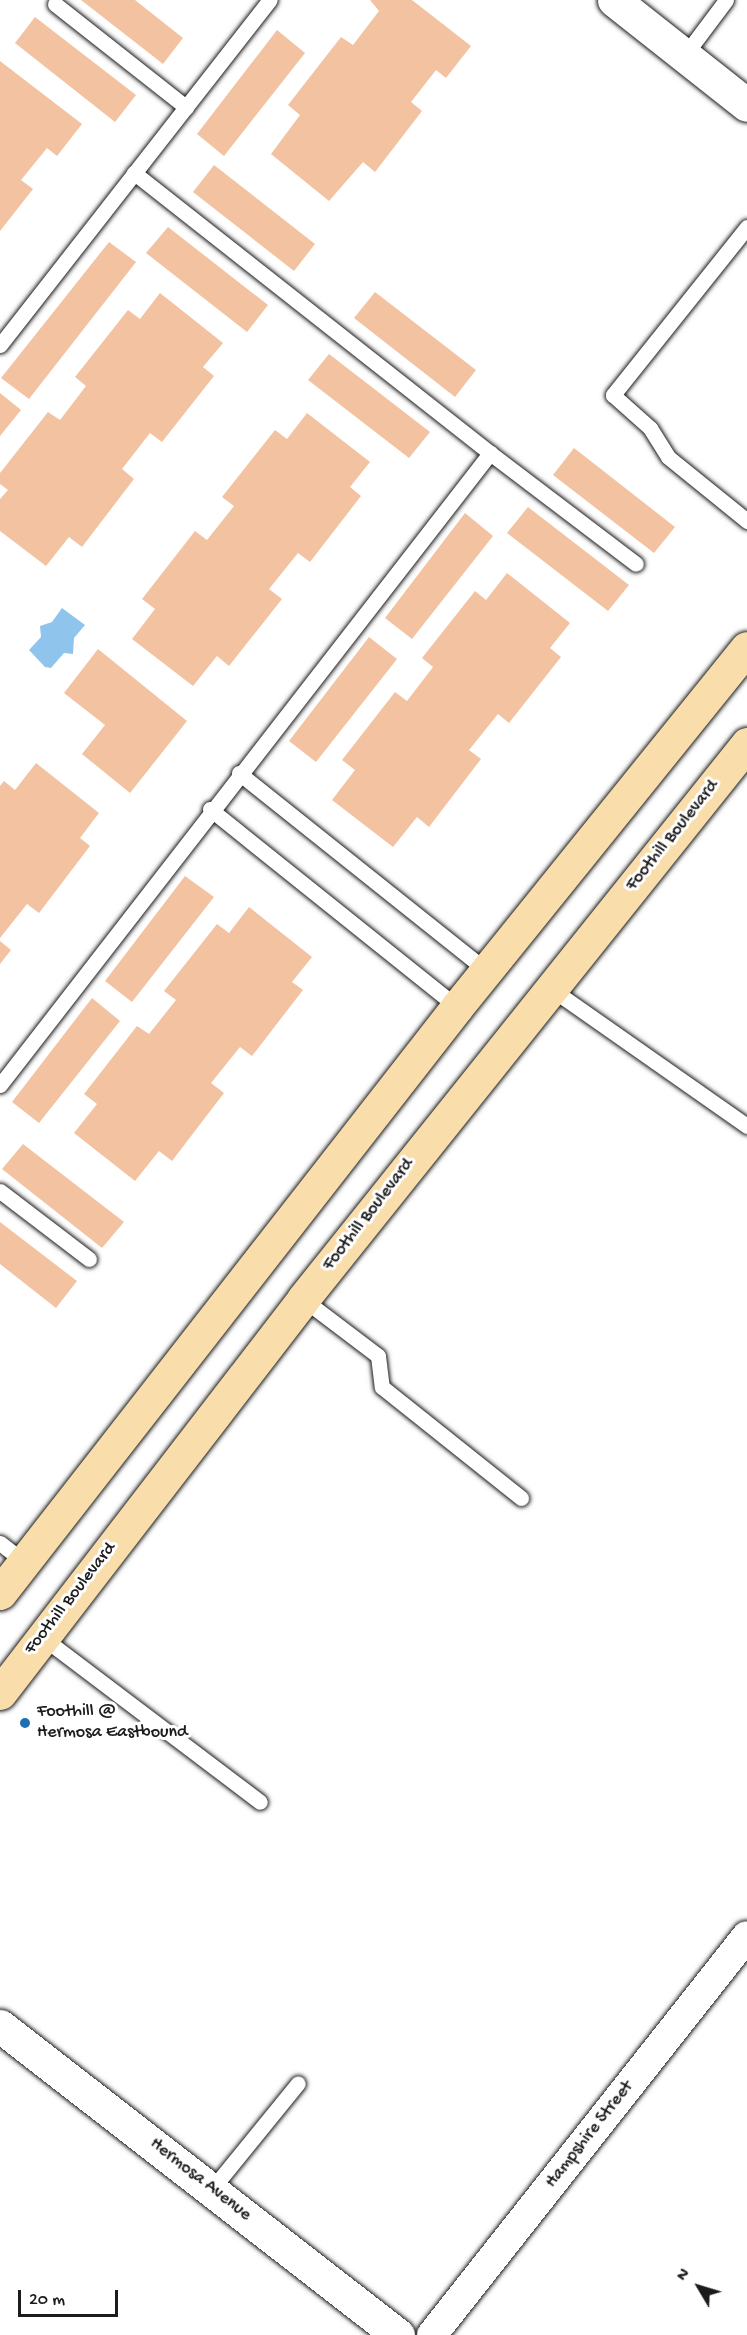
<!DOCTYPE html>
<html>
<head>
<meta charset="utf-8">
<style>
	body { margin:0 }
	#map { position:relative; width:747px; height:2335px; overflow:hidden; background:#fff; font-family:"Gochi Hand",sans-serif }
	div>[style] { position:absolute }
	.water>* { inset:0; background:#8fc4ed }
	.building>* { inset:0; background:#f2c2a1 }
	.roads { filter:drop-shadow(0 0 2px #1c1c1c) drop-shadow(0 0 2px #1c1c1c) }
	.service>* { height:15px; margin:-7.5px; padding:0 7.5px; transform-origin:7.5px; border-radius:7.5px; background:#fff }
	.minor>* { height:30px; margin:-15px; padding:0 15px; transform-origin:15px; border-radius:15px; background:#fff }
	.tertiary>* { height:33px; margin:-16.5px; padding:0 16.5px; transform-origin:16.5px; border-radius:16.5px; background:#fff }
	.primary>* { height:33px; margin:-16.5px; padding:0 16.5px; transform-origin:16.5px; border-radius:16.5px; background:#f9deab }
	.dots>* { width:16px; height:16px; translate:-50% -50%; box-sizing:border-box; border:3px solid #fff; border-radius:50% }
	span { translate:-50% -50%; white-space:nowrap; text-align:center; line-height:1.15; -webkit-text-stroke:6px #fff; paint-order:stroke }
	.street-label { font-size:18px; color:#1c1c1c }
	.poi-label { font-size:18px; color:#1c1c1c }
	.left { translate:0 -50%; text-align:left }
	.north { position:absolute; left:669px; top:2257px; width:60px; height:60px; -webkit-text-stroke:4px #fff; paint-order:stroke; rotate:308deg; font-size:16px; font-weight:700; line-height:24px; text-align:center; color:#1c1c1c }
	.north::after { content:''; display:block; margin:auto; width:21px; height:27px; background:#1c1c1c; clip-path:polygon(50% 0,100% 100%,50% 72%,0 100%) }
	.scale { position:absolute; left:18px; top:2290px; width:100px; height:27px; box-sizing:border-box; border:3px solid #1c1c1c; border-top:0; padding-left:8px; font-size:18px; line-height:21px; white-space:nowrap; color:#1c1c1c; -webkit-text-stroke:4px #fff; paint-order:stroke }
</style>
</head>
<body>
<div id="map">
	<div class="water">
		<i style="clip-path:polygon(62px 608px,85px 625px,74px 638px,73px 654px,64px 653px,51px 668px,45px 667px,29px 650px,41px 637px,40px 626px,52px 622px)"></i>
	</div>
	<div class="building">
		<i style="clip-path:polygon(81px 0,135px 0,183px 38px,163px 64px)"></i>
		<i style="clip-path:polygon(370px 0,412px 0,471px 46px,446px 78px,436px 70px,411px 102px,422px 111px,375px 172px,363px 162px,329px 201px,271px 154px,300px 115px,288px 105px,341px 37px,353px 45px,379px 11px)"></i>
		<i style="clip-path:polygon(35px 17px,136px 95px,115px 122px,15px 43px)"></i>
		<i style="clip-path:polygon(277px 30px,305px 53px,224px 156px,197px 134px)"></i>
		<i style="clip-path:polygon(0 61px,82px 124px,57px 156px,47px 148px,21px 180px,33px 189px,0 231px)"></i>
		<i style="clip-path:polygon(214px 165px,315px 244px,294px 271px,193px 192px)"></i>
		<i style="clip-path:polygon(168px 227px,268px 305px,247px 332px,146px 253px)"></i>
		<i style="clip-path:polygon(109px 242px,136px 262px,29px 399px,1px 378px)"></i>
		<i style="clip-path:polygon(375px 292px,476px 370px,455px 397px,354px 318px)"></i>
		<i style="clip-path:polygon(160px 293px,223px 343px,203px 367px,214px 376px,162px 442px,150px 433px,122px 469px,134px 479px,82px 547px,69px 537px,46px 566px,0 531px,0 499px,8px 490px,0 484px,0 473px,48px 412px,60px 420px,86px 386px,75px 377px,128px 310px,140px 319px)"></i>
		<i style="clip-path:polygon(329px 354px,430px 432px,409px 458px,308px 380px)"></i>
		<i style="clip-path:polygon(0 393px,21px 410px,0 436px)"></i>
		<i style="clip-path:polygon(307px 413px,370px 462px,350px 487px,361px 496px,310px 562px,298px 553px,269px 589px,282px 599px,229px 666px,217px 656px,193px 686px,132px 639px,155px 609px,142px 599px,195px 531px,207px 540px,234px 506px,222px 497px,275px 430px,287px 439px)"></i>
		<i style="clip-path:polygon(574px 448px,675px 527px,654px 553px,553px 475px)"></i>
		<i style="clip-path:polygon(528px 507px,629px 585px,608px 611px,507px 533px)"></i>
		<i style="clip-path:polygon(465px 513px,493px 536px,412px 639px,385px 618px)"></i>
		<i style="clip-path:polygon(507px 573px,570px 623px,550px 648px,561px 657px,509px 723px,498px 714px,469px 750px,481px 759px,429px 827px,417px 817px,393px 847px,332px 800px,355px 770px,342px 760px,395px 692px,407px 701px,433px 667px,422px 658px,475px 591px,486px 600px)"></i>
		<i style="clip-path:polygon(369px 637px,397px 659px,316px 762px,289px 741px)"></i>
		<i style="clip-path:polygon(98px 649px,187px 721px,130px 793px,82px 754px,105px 725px,64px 693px)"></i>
		<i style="clip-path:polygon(36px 763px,99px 813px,80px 838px,90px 846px,39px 913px,27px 904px,0 938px,0 786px,4px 781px,15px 790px)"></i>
		<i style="clip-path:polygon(185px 876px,214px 897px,132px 1002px,105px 981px)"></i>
		<i style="clip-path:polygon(249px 907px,312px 957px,292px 982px,303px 990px,252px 1056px,240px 1047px,211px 1083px,224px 1093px,172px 1161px,159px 1151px,135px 1181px,74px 1133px,97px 1104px,84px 1094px,137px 1026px,149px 1034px,176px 1000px,164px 991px,217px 924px,229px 933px)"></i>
		<i style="clip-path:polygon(0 941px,11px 950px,0 964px)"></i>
		<i style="clip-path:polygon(92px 998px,120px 1021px,39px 1123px,12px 1102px)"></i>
		<i style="clip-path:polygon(23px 1144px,124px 1222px,102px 1248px,2px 1169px)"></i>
		<i style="clip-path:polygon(0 1222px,77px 1281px,56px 1308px,0 1264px)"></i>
	</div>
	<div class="roads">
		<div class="service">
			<i style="left:55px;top:4px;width:167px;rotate:38.2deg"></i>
			<i style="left:684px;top:56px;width:70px;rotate:-53.1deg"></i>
			<i style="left:747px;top:227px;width:215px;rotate:128.6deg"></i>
			<i style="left:613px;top:395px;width:50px;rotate:41.7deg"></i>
			<i style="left:650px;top:428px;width:34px;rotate:58deg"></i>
			<i style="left:668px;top:457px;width:102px;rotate:39deg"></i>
			<i style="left:0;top:345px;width:438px;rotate:-52deg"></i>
			<i style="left:490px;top:453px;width:183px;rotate:37.2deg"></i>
			<i style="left:239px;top:773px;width:316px;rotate:38.6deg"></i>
			<i style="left:210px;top:809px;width:317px;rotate:38.7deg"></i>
			<i style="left:550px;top:988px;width:241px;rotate:35deg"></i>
			<i style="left:0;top:1085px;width:800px;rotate:-52.21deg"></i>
			<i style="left:490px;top:453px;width:453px;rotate:-141.8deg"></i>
			<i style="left:0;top:1191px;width:112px;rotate:37.4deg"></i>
			<i style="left:303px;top:1299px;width:94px;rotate:37.2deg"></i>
			<i style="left:378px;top:1356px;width:31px;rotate:83deg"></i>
			<i style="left:382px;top:1387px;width:178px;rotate:38.6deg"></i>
			<i style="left:0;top:1543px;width:31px;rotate:38deg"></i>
			<i style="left:42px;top:1637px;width:273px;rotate:37.1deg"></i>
			<i style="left:212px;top:2189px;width:136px;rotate:-50.9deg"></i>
		</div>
		<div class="minor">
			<i style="left:432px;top:2335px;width:508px;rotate:-51.71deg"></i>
		</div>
		<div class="tertiary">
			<i style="left:614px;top:0;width:169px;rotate:38.3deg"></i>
			<i style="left:0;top:2026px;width:504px;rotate:37.83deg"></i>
		</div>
		<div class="primary">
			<i style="left:0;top:1593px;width:743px;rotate:-52.05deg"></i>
			<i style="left:457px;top:1007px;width:461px;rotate:-51.1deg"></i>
			<i style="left:0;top:1693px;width:497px;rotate:-52.4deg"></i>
			<i style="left:303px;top:1299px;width:711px;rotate:-51.34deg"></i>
		</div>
	</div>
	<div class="dots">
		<i style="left:25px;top:1723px;background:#1f6fb2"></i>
	</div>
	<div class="street-label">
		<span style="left:673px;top:836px;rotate:-51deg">Foothill Boulevard</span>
		<span style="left:369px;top:1215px;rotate:-52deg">Foothill Boulevard</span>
		<span style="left:71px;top:1599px;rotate:-52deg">Foothill Boulevard</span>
		<span style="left:590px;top:2135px;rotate:-52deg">Hampshire Street</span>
		<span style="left:200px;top:2180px;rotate:38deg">Hermosa Avenue</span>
	</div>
	<div class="poi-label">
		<span class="left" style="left:37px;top:1723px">Foothill @<br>Hermosa Eastbound</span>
	</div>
	<div class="north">N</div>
	<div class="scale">20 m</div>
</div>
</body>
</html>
